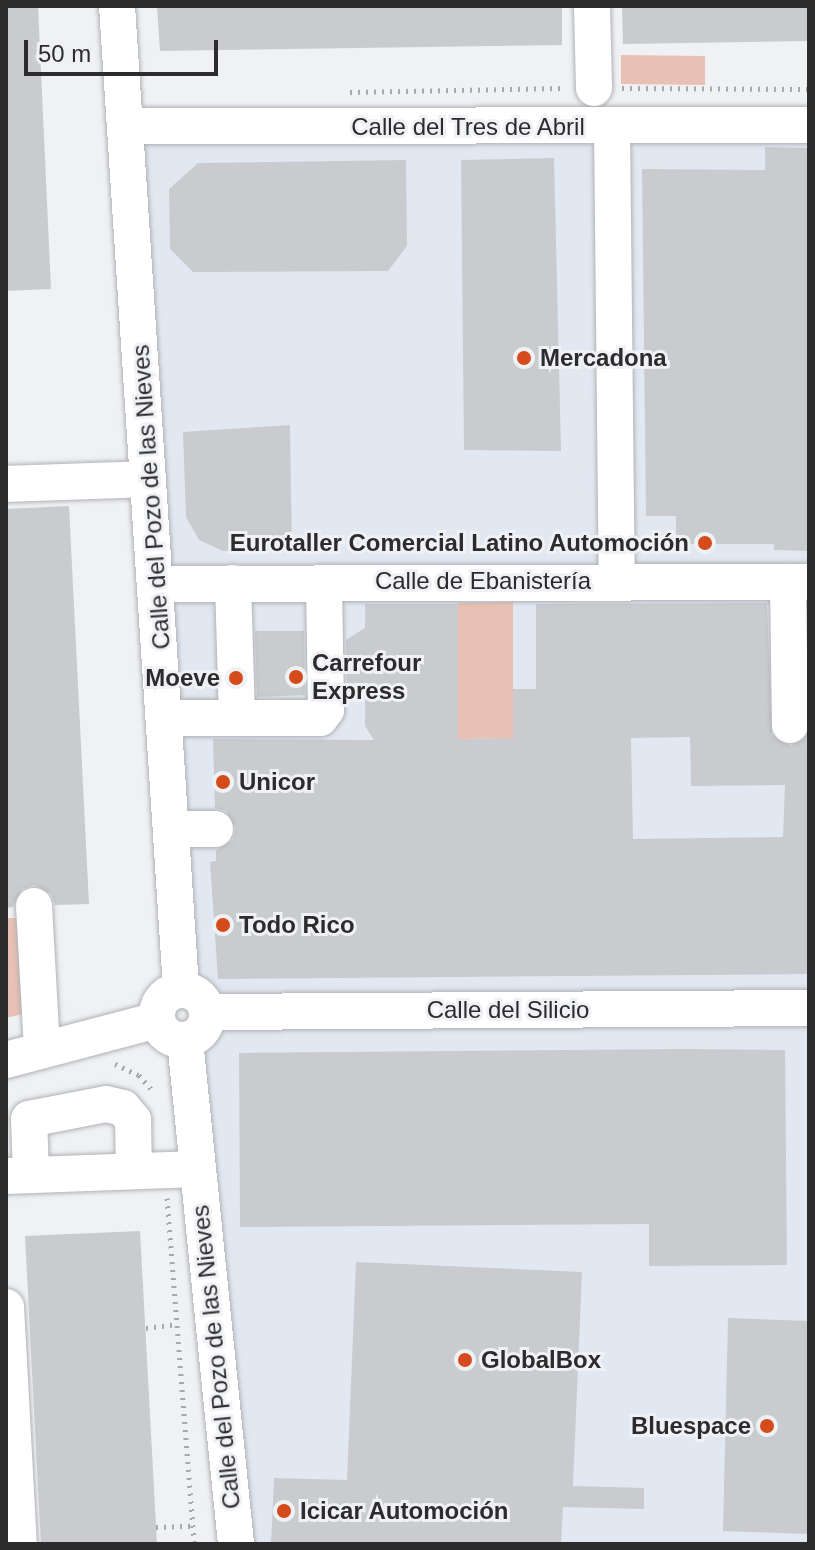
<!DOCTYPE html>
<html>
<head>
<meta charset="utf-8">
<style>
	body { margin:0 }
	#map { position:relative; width:815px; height:1550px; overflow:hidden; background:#eff1f4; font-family:Helvetica,sans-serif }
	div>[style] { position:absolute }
	.built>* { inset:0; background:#e2e8f2 }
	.green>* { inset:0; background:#e9c0b4 }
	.building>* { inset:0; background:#c9cbce }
	.path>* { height:5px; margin-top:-2.5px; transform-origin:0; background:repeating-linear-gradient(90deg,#a7a8ab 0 2px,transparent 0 8px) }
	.roads { filter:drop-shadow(0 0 2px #b0b2b5) drop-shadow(0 0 2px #b0b2b5) }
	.minor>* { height:36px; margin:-18px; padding:0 18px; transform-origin:18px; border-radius:18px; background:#fff }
	.minor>.ring { margin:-18px; padding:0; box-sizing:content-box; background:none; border:36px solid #fff; border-radius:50% }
	.dots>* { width:22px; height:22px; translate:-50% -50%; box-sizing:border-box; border:4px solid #eff1f4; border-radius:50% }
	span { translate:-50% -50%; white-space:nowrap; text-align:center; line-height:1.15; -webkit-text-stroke:6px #eff1f4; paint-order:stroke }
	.street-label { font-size:24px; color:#2c2c2d }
	.poi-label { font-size:24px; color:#2c2c2d; font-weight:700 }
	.left { translate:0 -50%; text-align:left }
	.right { translate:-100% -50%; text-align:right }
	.frame { position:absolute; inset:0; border:8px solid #2c2c2d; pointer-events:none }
	.scale { position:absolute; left:24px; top:40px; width:194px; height:36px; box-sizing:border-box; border:4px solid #2c2c2d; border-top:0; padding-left:10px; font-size:24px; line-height:28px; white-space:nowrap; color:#2c2c2d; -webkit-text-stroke:6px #eff1f4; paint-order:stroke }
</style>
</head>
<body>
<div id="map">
	<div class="built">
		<i style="clip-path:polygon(809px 125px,809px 1544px,236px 1544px,199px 1035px,206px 1023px,204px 1001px,194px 992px,127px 126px)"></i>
	</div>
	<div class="green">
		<i style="clip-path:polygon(621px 55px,705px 56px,705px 85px,621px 84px)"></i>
		<i style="clip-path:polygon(513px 602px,513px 738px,458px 739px,458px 603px)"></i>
		<i style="clip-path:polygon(6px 918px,23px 918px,28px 1013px,6px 1018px)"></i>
	</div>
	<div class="building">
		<i style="clip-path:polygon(6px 6px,38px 6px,51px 289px,6px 291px)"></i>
		<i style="clip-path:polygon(157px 6px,562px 6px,562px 45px,160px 51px)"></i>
		<i style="clip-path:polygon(622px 6px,809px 6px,809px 41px,623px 44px)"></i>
		<i style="clip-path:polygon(765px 147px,809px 148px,809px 551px,774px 550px,774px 544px,676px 544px,676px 516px,646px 516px,642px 169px,765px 170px)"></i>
		<i style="clip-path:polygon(554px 158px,561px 451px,464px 450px,461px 160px)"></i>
		<i style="clip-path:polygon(406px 160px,407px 246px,388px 271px,193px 272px,170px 249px,169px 189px,198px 163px)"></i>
		<i style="clip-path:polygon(290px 425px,292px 549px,223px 551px,199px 540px,186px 517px,183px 432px)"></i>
		<i style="clip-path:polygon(69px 506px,89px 904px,55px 905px,51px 894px,34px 885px,22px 889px,13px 907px,6px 908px,6px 509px)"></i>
		<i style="clip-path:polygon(evenodd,767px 603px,772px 735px,791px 746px,809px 733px,809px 974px,218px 979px,210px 862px,216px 861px,216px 850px,233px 840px,236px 828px,226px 811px,215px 808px,213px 739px,374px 740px,365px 726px,365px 683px,347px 695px,346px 640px,365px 628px,365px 604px,458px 604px,458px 739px,513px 738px,513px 689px,536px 689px,536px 604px,767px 603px,690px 737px,691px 786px,785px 785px,783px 837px,633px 839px,631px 738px,690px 737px)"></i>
		<i style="clip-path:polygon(255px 631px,304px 631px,305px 695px,257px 697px)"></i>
		<i style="clip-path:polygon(683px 1049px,785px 1050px,787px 1265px,649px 1266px,649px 1224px,240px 1227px,239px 1053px)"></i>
		<i style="clip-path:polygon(140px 1231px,157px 1544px,41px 1544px,25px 1236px)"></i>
		<i style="clip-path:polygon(356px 1262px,582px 1272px,573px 1486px,644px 1488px,644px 1509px,563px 1507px,561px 1544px,271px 1544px,274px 1478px,347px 1480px)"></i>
		<i style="clip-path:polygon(728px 1318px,809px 1321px,809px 1534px,723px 1531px)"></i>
	</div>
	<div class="path">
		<i style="left:622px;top:88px;width:187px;rotate:0.3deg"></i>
		<i style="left:350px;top:92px;width:214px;rotate:-1.1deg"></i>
		<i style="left:115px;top:1064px;width:26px;rotate:25deg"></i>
		<i style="left:139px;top:1075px;width:20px;rotate:49deg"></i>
		<i style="left:167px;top:1198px;width:347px;rotate:85.5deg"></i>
		<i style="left:146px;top:1328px;width:32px;rotate:-7deg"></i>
		<i style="left:156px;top:1527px;width:37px;rotate:-2deg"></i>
	</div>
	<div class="roads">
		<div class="minor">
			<i style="left:117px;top:6px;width:985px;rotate:86.27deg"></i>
			<i style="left:592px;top:6px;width:82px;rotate:88.6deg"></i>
			<i style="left:127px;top:126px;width:682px;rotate:-0.08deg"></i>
			<i style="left:612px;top:127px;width:454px;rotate:89.4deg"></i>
			<i style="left:6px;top:484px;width:142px;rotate:-2deg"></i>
			<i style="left:788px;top:582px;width:143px;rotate:89.2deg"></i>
			<i style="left:233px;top:583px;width:134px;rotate:88.3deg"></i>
			<i style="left:158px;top:584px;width:651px;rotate:-0.18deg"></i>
			<i style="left:165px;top:718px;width:155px"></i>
			<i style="left:320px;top:718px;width:10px;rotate:-53deg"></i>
			<i style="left:326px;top:710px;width:127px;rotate:-90.9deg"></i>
			<i style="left:172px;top:829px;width:43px"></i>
			<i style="left:34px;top:906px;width:144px;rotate:86.8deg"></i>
			<i class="ring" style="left:157px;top:990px;width:14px;height:14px"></i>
			<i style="left:208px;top:1012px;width:601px;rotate:-0.38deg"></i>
			<i style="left:185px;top:1040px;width:507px;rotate:84.22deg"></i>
			<i style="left:6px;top:1060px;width:156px;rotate:-14.8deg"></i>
			<i style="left:31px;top:1175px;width:56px;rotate:-92deg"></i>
			<i style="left:29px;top:1119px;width:78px;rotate:-11deg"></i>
			<i style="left:106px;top:1104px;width:17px;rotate:13deg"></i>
			<i style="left:123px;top:1108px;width:16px;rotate:50deg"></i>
			<i style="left:133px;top:1120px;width:51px;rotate:88.9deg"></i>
			<i style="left:6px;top:1176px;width:191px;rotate:-2.1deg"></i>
			<i style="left:6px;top:1307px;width:237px;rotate:86.9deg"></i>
		</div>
	</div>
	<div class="dots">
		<i style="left:524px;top:358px;background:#d44c1c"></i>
		<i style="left:705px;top:543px;background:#d44c1c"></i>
		<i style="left:296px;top:677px;background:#d44c1c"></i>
		<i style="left:236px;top:678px;background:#d44c1c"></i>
		<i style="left:223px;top:782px;background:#d44c1c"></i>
		<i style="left:223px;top:925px;background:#d44c1c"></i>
		<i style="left:465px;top:1360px;background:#d44c1c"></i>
		<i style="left:767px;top:1426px;background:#d44c1c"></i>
		<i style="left:284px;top:1511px;background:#d44c1c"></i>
	</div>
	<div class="street-label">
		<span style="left:468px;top:127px">Calle del Tres de Abril</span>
		<span style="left:151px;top:497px;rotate:-94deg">Calle del Pozo de las Nieves</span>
		<span style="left:483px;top:581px">Calle de Ebanistería</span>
		<span style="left:508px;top:1010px">Calle del Silicio</span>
		<span style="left:216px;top:1357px;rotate:-96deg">Calle del Pozo de las Nieves</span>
	</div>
	<div class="poi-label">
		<span class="left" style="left:540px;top:358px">Mercadona</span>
		<span class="right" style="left:689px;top:543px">Eurotaller Comercial Latino Automoción</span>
		<span class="left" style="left:312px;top:677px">Carrefour<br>Express</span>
		<span class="right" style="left:220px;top:678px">Moeve</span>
		<span class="left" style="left:239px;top:782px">Unicor</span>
		<span class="left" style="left:239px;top:925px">Todo Rico</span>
		<span class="left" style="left:481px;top:1360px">GlobalBox</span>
		<span class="right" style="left:751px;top:1426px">Bluespace</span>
		<span class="left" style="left:300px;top:1511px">Icicar Automoción</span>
	</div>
	<div class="frame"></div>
	<div class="scale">50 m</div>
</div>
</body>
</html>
